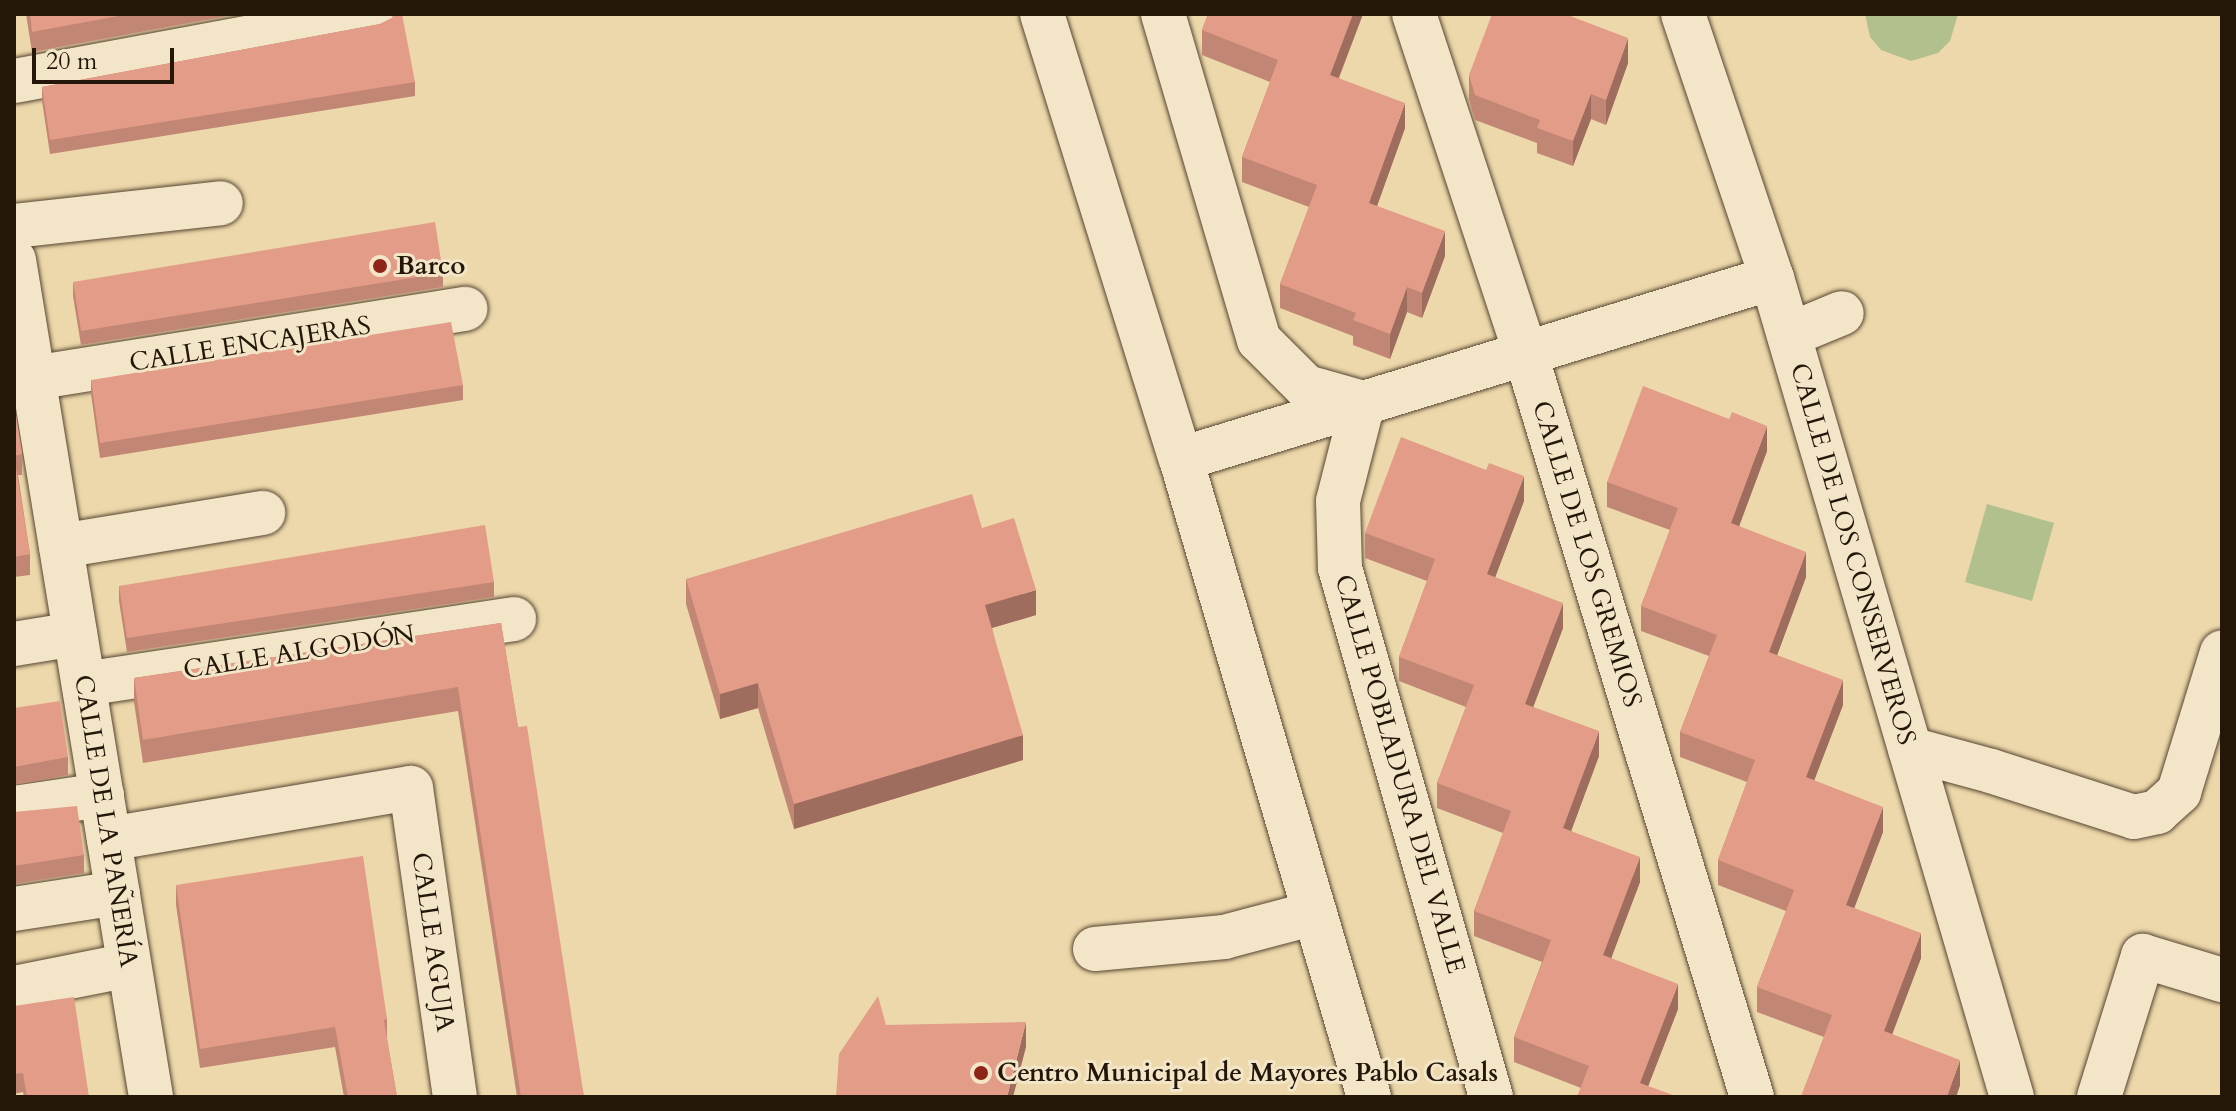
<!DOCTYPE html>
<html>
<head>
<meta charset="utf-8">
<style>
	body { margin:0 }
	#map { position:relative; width:2236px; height:1111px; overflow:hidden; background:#edd8ab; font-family:Cardo,serif }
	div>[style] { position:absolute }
	.green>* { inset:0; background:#b2c08e }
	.roads { filter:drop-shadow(0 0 2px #574632) drop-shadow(0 0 2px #574632) }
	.minor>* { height:44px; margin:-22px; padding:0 22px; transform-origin:22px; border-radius:22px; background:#f3e6c8 }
	.wall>* { inset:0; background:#c28674 }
	.shaded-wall>* { inset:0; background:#9e6d5e }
	.building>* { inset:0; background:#e29c87 }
	.dots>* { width:22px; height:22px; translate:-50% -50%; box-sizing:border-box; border:4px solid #f3e6c8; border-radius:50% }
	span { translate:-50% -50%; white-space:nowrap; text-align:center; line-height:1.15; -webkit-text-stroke:6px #f3e6c8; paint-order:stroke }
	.poi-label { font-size:26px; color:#25160a; font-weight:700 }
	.left { translate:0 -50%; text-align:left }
	.street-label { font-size:26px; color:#25160a }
	.frame { position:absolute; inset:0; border:16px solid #25160a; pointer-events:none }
	.scale { position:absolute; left:32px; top:48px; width:142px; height:36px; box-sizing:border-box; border:4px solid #25160a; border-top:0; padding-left:10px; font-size:24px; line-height:28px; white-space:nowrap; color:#25160a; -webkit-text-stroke:6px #f3e6c8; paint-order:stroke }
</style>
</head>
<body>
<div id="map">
	<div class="green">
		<i style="clip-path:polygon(1865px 14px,1958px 14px,1950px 41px,1938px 53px,1911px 61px,1881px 50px,1870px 37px)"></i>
		<i style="clip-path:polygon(1987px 504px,2054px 523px,2032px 601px,1965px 582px)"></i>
	</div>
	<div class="roads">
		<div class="minor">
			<i style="left:1042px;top:14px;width:466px;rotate:72.7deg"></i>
			<i style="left:1181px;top:459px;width:665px;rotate:73.58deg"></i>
			<i style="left:1163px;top:14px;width:340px;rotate:73.6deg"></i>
			<i style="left:1259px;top:340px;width:66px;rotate:45deg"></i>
			<i style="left:1306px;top:387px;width:59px;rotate:15.7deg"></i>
			<i style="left:1363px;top:403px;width:101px;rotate:104.3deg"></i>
			<i style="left:1338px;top:501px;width:67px;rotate:88.3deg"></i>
			<i style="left:1340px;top:568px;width:550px;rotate:74.07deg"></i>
			<i style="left:1414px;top:14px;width:359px;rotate:71.8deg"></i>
			<i style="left:1526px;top:355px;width:776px;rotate:73.06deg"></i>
			<i style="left:1683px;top:14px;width:279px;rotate:71.4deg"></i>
			<i style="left:1772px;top:278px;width:853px;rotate:73.67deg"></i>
			<i style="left:14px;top:81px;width:367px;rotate:-10.5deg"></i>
			<i style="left:14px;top:226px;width:208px;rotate:-6.3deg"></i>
			<i style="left:14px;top:260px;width:848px;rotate:80.7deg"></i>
			<i style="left:1789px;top:335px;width:57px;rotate:-22.5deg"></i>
			<i style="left:33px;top:378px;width:438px;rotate:-9.1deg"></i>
			<i style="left:1181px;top:459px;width:618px;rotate:-17.03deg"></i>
			<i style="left:61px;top:546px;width:205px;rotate:-9.3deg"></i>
			<i style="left:14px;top:644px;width:62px;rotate:-9.3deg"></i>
			<i style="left:84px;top:684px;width:435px;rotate:-8.6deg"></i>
			<i style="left:1910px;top:749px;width:84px;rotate:15.2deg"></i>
			<i style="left:1991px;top:771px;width:150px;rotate:17.8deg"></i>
			<i style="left:2134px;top:817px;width:24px;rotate:-12deg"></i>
			<i style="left:2157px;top:812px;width:30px;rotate:-42deg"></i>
			<i style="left:2179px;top:792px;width:146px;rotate:-72.9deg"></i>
			<i style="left:14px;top:808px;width:89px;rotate:-8.4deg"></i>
			<i style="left:109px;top:839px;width:306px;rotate:-9.6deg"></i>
			<i style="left:411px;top:788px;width:312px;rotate:81.9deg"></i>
			<i style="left:14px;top:909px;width:105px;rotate:-8.7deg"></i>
			<i style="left:1095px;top:949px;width:130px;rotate:-5.3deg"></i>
			<i style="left:1224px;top:937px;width:94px;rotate:-14.8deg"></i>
			<i style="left:14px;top:988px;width:117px;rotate:-11.3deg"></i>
			<i style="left:2099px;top:1097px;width:148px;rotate:-72.7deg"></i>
			<i style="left:2143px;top:956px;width:83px;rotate:16.9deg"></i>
		</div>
	</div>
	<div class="wall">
		<i style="clip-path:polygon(26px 14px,238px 14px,32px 52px)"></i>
		<i style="clip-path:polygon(1208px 14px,1363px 14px,1339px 78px,1405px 128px,1377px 206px,1445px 256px,1422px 318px,1407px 312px,1390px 359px,1353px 345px,1353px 336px,1280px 308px,1280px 284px,1309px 207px,1242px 182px,1242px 157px,1270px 82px,1202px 55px,1202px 30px)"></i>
		<i style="clip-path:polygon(392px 18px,415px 82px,415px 96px,50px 154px,42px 101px,42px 87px,380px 24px)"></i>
		<i style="clip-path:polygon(1628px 63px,1606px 125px,1591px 119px,1573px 166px,1537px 153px,1537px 143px,1475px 120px,1469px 100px,1469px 75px)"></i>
		<i style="clip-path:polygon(443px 273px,443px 287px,81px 345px,73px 296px,73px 282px)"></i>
		<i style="clip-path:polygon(91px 380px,463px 385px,463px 400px,100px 458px,91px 394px)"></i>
		<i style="clip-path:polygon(14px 403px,22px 454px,22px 475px,18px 475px,30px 554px,30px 575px,14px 577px)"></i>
		<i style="clip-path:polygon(1767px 451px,1739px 526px,1806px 577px,1777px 655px,1843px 705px,1814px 780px,1883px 832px,1854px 908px,1921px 958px,1892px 1034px,1960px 1085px,1956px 1097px,1801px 1097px,1824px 1037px,1757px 1012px,1757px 987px,1786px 911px,1718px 885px,1718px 860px,1747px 782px,1680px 757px,1680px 732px,1709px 656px,1641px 631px,1641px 606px,1670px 530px,1607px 507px,1607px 482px)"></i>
		<i style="clip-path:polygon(1524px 501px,1495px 577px,1563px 628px,1533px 707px,1599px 756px,1571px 831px,1640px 882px,1611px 958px,1678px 1009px,1648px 1086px,1581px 1088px,1514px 1062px,1514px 1037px,1542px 962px,1474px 936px,1474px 911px,1503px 833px,1437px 808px,1437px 783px,1466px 707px,1399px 681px,1399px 657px,1427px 581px,1365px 558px,1365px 533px)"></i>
		<i style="clip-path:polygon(982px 528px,1036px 615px,992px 628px,1023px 760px,794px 829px,758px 708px,720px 719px,686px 604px,686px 579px)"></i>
		<i style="clip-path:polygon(494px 582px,494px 597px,127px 652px,119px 601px,119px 586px)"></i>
		<i style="clip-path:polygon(501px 623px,518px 727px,584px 1097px,517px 1097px,458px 711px,143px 763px,134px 702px,134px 678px)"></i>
		<i style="clip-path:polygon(14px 708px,68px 757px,68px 775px,14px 785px)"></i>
		<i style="clip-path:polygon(14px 812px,84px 855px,84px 873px,14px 884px)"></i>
		<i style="clip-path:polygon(176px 885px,387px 1019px,387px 1039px,397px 1097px,344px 1097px,335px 1047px,200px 1068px,176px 905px)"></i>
		<i style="clip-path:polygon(14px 1006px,89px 1097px,24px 1097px,23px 1092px,14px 1094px)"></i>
	</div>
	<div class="shaded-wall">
		<i style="clip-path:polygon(1353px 14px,1363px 14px,1330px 100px,1330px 75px)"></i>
		<i style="clip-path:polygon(1628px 38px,1628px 63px,1606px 125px,1606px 100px)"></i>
		<i style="clip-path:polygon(1591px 94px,1591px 119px,1573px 166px,1573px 141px)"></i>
		<i style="clip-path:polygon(1405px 103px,1405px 128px,1369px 228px,1369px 203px)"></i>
		<i style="clip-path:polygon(1445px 231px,1445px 256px,1422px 318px,1422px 293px)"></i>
		<i style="clip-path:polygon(1407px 287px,1407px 312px,1390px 359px,1390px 334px)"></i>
		<i style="clip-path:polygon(1767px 426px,1767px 451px,1731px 548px,1731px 523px)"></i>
		<i style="clip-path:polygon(1524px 476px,1524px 501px,1487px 599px,1487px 574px)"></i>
		<i style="clip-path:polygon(1806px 552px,1806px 577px,1769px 677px,1769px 652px)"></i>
		<i style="clip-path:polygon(1036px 590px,1036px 615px,985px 630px,985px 605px)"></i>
		<i style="clip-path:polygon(1563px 603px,1563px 628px,1525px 729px,1525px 704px)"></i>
		<i style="clip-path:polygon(1843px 680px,1843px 705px,1806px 802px,1806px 777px)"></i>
		<i style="clip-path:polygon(758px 683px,758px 708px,720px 719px,720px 694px)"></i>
		<i style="clip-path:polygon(1599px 731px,1599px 756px,1563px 853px,1563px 828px)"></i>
		<i style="clip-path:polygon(1023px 735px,1023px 760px,794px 829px,794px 804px)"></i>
		<i style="clip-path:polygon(1883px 807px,1883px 832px,1846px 930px,1846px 905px)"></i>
		<i style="clip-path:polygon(1640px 857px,1640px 882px,1603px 980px,1603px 955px)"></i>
		<i style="clip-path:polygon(1921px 933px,1921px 958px,1884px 1056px,1884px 1031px)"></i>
		<i style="clip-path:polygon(1678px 984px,1678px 1009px,1644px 1097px,1640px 1083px)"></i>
		<i style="clip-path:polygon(1026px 1022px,1026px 1047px,1013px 1097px,1007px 1097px)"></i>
		<i style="clip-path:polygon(1960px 1060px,1960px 1085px,1956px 1097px,1947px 1097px)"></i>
	</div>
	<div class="building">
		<i style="clip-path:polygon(30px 14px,129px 14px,32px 32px)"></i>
		<i style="clip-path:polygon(393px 14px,402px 14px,415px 82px,50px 140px,42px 87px,380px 24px,392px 18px)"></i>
		<i style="clip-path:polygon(1208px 14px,1353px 14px,1330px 75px,1405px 103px,1369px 203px,1445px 231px,1422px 293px,1407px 287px,1390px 334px,1353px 320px,1356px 313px,1280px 284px,1317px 185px,1242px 157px,1278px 60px,1202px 30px)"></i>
		<i style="clip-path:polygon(1492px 14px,1565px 14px,1628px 38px,1606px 100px,1591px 94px,1573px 141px,1537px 128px,1540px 120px,1475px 95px,1469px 75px)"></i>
		<i style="clip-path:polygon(435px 222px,443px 273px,81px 331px,73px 282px)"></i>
		<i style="clip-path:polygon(451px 322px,463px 385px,100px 443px,91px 380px)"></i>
		<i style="clip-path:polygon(1643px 386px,1729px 419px,1732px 412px,1767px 426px,1731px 523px,1806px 552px,1769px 652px,1843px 680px,1806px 777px,1883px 807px,1846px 905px,1921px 933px,1884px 1031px,1960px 1060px,1947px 1097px,1801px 1097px,1832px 1015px,1757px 987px,1794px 890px,1718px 860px,1755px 760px,1680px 732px,1717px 635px,1641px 606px,1678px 508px,1607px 482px)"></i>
		<i style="clip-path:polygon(14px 403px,22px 454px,14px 456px,30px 554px,14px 557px)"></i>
		<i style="clip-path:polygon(1401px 437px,1486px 470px,1489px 463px,1524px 476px,1487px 574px,1563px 603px,1525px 704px,1599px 731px,1563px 828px,1640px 857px,1603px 955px,1678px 984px,1640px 1083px,1678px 1097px,1577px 1097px,1589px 1066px,1514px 1037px,1551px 940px,1474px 911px,1511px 811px,1437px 783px,1474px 685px,1399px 657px,1435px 559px,1365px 533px)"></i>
		<i style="clip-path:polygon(972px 494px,982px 528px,1014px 518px,1036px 590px,985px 605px,1023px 735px,794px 804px,758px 683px,720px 694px,686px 579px)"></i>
		<i style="clip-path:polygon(485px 525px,494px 582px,127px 638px,119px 586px)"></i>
		<i style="clip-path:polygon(501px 623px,518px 727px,527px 726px,584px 1097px,521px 1097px,458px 687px,143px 740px,134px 678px)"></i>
		<i style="clip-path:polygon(60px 701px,68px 757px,14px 767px,14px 708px)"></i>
		<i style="clip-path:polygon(77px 806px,84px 855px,14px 866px,14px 812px)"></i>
		<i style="clip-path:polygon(363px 856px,387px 1019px,384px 1020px,397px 1097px,348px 1097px,335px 1027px,200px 1049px,176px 885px)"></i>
		<i style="clip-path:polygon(878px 996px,886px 1025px,1026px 1022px,1007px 1097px,836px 1097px,839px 1054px)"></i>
		<i style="clip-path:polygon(74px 997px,89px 1097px,27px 1097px,23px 1073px,14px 1074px,14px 1006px)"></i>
	</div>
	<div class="dots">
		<i style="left:380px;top:266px;background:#8f2418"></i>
		<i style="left:981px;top:1073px;background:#8f2418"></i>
	</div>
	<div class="poi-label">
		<span class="left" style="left:396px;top:266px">Barco</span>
		<span class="left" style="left:997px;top:1073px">Centro Municipal de Mayores Pablo Casals</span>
	</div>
	<div class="street-label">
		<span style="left:250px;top:344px;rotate:-9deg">CALLE ENCAJERAS</span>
		<span style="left:1587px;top:554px;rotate:73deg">CALLE DE LOS GREMIOS</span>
		<span style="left:1853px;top:554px;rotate:74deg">CALLE DE LOS CONSERVEROS</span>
		<span style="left:299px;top:652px;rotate:-9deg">CALLE ALGODÓN</span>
		<span style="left:1400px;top:774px;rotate:74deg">CALLE POBLADURA DEL VALLE</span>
		<span style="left:106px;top:821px;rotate:81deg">CALLE DE LA PAÑERÍA</span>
		<span style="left:433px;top:942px;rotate:82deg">CALLE AGUJA</span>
	</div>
	<div class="frame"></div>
	<div class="scale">20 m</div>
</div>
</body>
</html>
